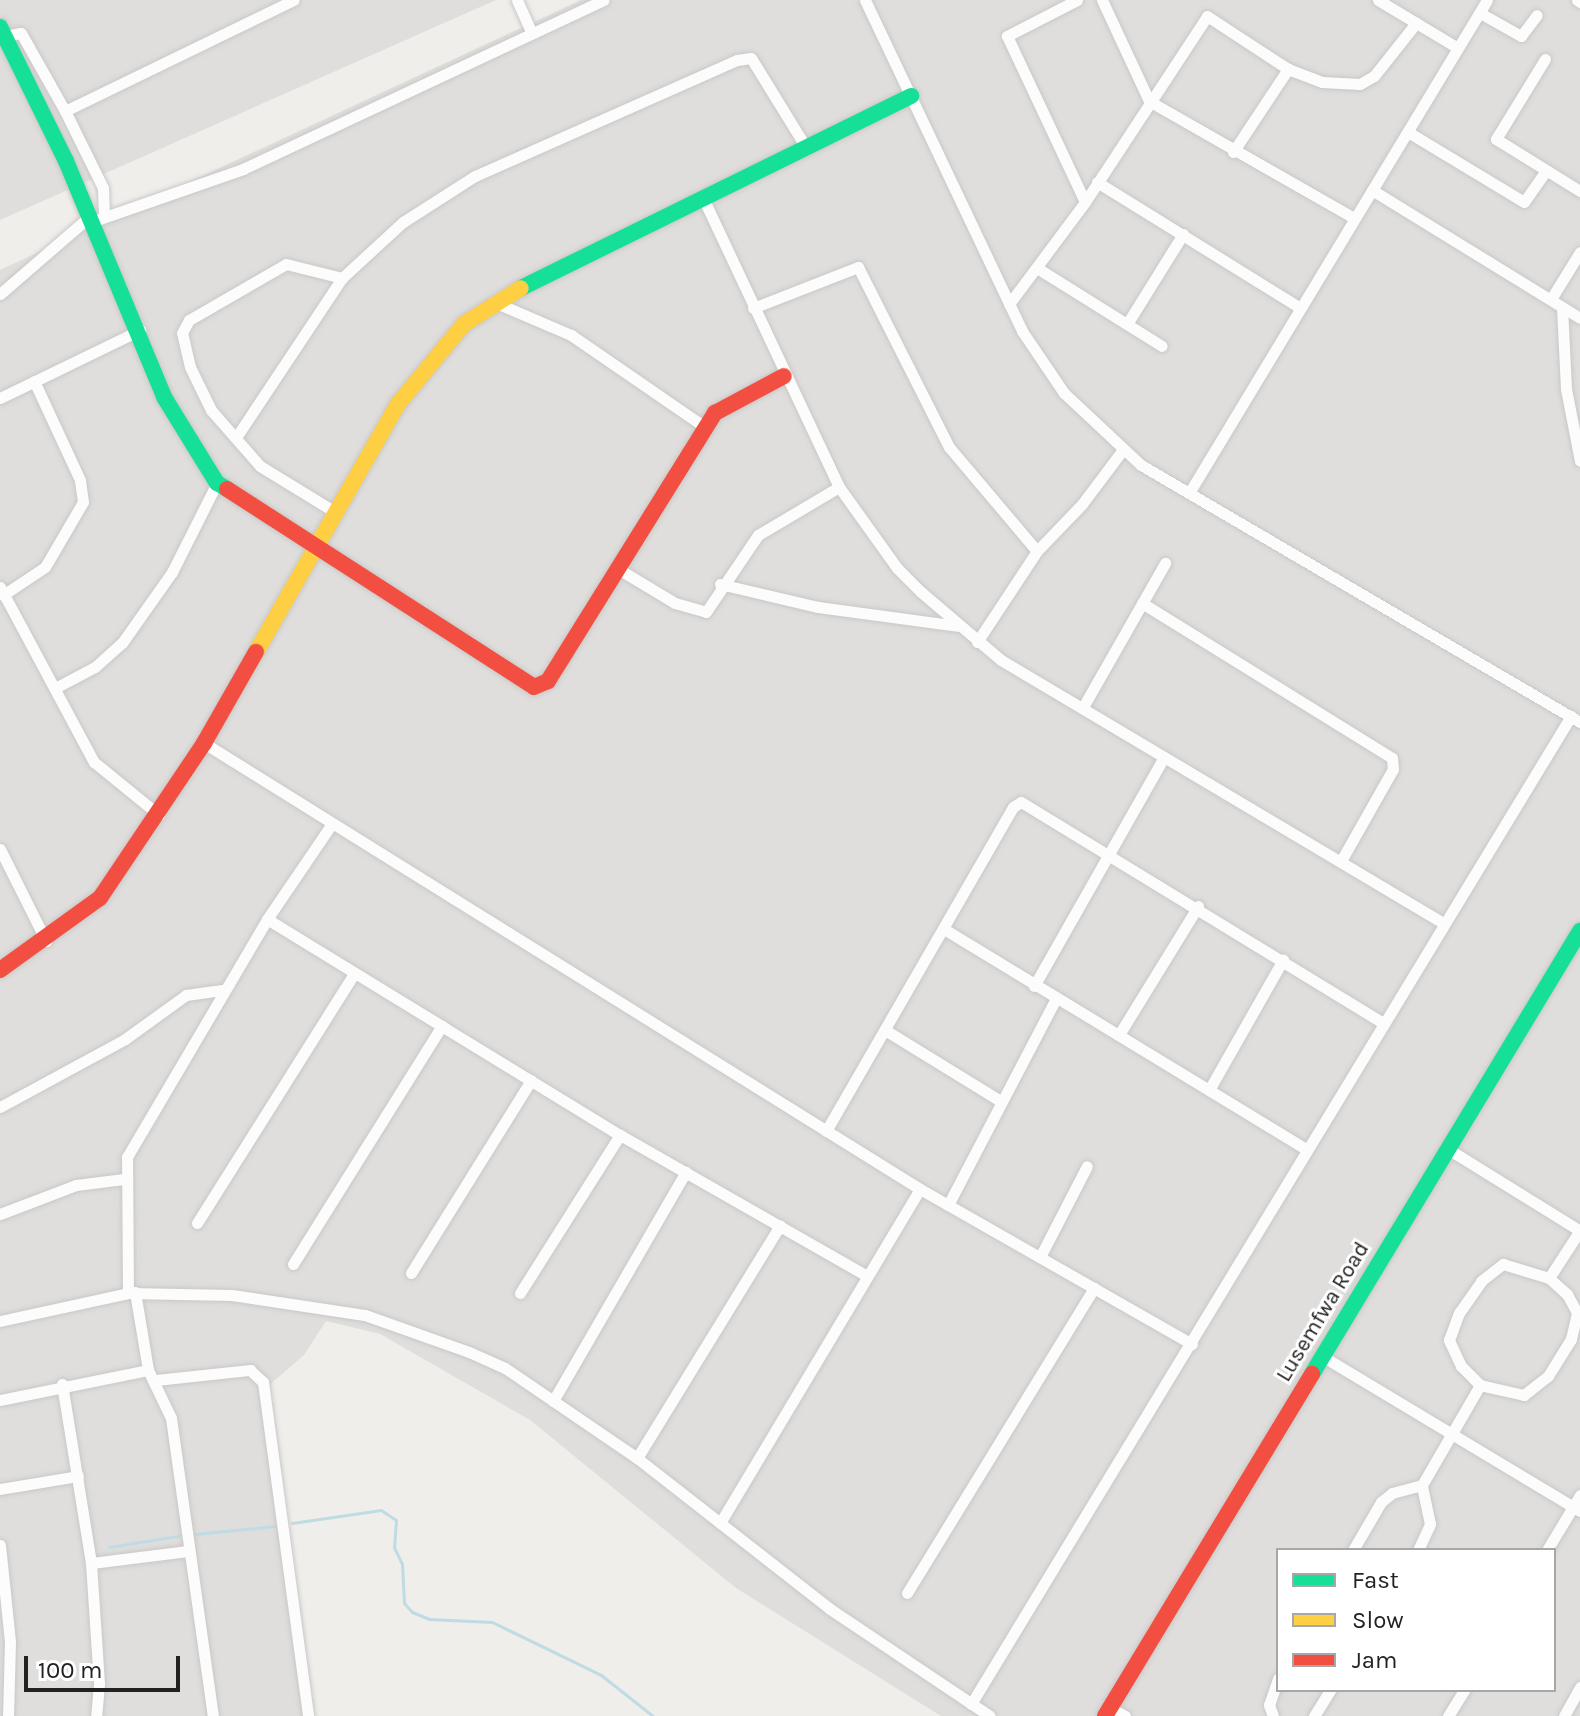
<!DOCTYPE html>
<html>
<head>
<meta charset="utf-8">
<style>
	body { margin:0 }
	#map { position:relative; width:1580px; height:1716px; overflow:hidden; background:#f0eeeb; font-family:Karla,sans-serif }
	div>[style] { position:absolute }
	.residential>* { inset:0; background:#dfdedc }
	.stream>* { height:3px; margin:-1.5px; padding:0 1.5px; transform-origin:1.5px; border-radius:1.5px; background:#bfdbe3 }
	.roads { filter:drop-shadow(0 0 2px #c9c8c7) drop-shadow(0 0 2px #c9c8c7) }
	.street>* { height:11px; margin:-5.5px; padding:0 5.5px; transform-origin:5.5px; border-radius:5.5px; background:#fdfcfc }
	.fast>* { height:16px; margin:-8px; padding:0 8px; transform-origin:8px; border-radius:8px; background:#16e098 }
	.slow>* { height:16px; margin:-8px; padding:0 8px; transform-origin:8px; border-radius:8px; background:#ffcf43 }
	.jam>* { height:16px; margin:-8px; padding:0 8px; transform-origin:8px; border-radius:8px; background:#f24e42 }
	span { translate:-50% -50%; white-space:nowrap; text-align:center; line-height:1.15; -webkit-text-stroke:6px #fff; paint-order:stroke }
	.street-label { font-size:22px; color:#222 }
	.legend { position:absolute; left:1276px; top:1548px; width:280px; height:144px; box-sizing:border-box; background:#fff; border:2px solid #a7a7a7; margin:0; padding:10px 14px; list-style:none; font-size:24px; color:#222 }
	.legend li { display:flex; align-items:center; gap:16px; height:40px }
	.legend b { width:40px; border:2px solid #a7a7a7 }
	.scale { position:absolute; left:24px; top:1656px; width:156px; height:36px; box-sizing:border-box; border:4px solid #222; border-top:0; padding-left:10px; font-size:24px; line-height:28px; white-space:nowrap; color:#222; -webkit-text-stroke:6px #fff; paint-order:stroke }
</style>
</head>
<body>
<div id="map">
	<div class="residential">
		<i style="clip-path:polygon(0 0,496px 0,0 220px)"></i>
		<i style="clip-path:polygon(evenodd,581px 0,1580px 0,1580px 1716px,941px 1716px,736px 1588px,530px 1420px,380px 1334px,326px 1321px,304px 1355px,260px 1393px,304px 1633px,312px 1716px,0 1716px,0 270px,581px 0,1278px 1550px,1554px 1550px,1554px 1690px,1278px 1690px,1278px 1550px)"></i>
	</div>
	<div class="stream">
		<i style="left:292px;top:1523px;width:90px;rotate:-8.3deg"></i>
		<i style="left:381px;top:1510px;width:18px;rotate:34deg"></i>
		<i style="left:396px;top:1520px;width:27px;rotate:94deg"></i>
		<i style="left:394px;top:1547px;width:19px;rotate:65deg"></i>
		<i style="left:402px;top:1564px;width:39px;rotate:87deg"></i>
		<i style="left:404px;top:1603px;width:12px;rotate:48deg"></i>
		<i style="left:412px;top:1612px;width:18px;rotate:22deg"></i>
		<i style="left:429px;top:1619px;width:63px;rotate:2.7deg"></i>
		<i style="left:492px;top:1622px;width:121px;rotate:25.9deg"></i>
		<i style="left:601px;top:1675px;width:66px;rotate:38.3deg"></i>
		<i style="left:195px;top:1534px;width:80px;rotate:-5.7deg"></i>
		<i style="left:109px;top:1547px;width:70px;rotate:-9.1deg"></i>
	</div>
	<div class="roads">
		<div class="street">
			<i style="left:517px;top:0;width:36px;rotate:66deg"></i>
			<i style="left:865px;top:0;width:366px;rotate:64.6deg"></i>
			<i style="left:1022px;top:331px;width:75px;rotate:55.9deg"></i>
			<i style="left:1064px;top:393px;width:105px;rotate:43.1deg"></i>
			<i style="left:1141px;top:465px;width:509px;rotate:30.35deg"></i>
			<i style="left:1077px;top:0;width:79px;rotate:152.8deg"></i>
			<i style="left:1007px;top:36px;width:183px;rotate:64.8deg"></i>
			<i style="left:1102px;top:0;width:111px;rotate:65deg"></i>
			<i style="left:1149px;top:101px;width:236px;rotate:29.7deg"></i>
			<i style="left:1378px;top:0;width:93px;rotate:31deg"></i>
			<i style="left:1577px;top:0;width:4px;rotate:34deg"></i>
			<i style="left:1480px;top:13px;width:47px;rotate:29.3deg"></i>
			<i style="left:1521px;top:36px;width:26px;rotate:-53deg"></i>
			<i style="left:5px;top:36px;width:16px;rotate:-11deg"></i>
			<i style="left:21px;top:33px;width:90px;rotate:60.6deg"></i>
			<i style="left:65px;top:111px;width:86px;rotate:63.7deg"></i>
			<i style="left:103px;top:188px;width:29px;rotate:88deg"></i>
			<i style="left:1545px;top:59px;width:94px;rotate:121.5deg"></i>
			<i style="left:1496px;top:139px;width:99px;rotate:31.8deg"></i>
			<i style="left:65px;top:111px;width:254px;rotate:-25.9deg"></i>
			<i style="left:1408px;top:132px;width:135px;rotate:31.1deg"></i>
			<i style="left:1524px;top:202px;width:38px;rotate:-55deg"></i>
			<i style="left:1233px;top:152px;width:100px;rotate:-56.5deg"></i>
			<i style="left:1097px;top:182px;width:239px;rotate:31.8deg"></i>
			<i style="left:1372px;top:190px;width:244px;rotate:31.6deg"></i>
			<i style="left:704px;top:200px;width:317px;rotate:64.8deg"></i>
			<i style="left:839px;top:487px;width:100px;rotate:54.4deg"></i>
			<i style="left:897px;top:568px;width:34px;rotate:45deg"></i>
			<i style="left:921px;top:592px;width:105px;rotate:40.4deg"></i>
			<i style="left:1001px;top:660px;width:514px;rotate:30.75deg"></i>
			<i style="left:91px;top:222px;width:161px;rotate:-19.2deg"></i>
			<i style="left:243px;top:169px;width:398px;rotate:-25.1deg"></i>
			<i style="left:1037px;top:268px;width:147px;rotate:32deg"></i>
			<i style="left:0;top:294px;width:118px;rotate:-40.9deg"></i>
			<i style="left:1551px;top:299px;width:55px;rotate:-58.3deg"></i>
			<i style="left:494px;top:302px;width:84px;rotate:23.2deg"></i>
			<i style="left:571px;top:335px;width:163px;rotate:34.5deg"></i>
			<i style="left:1009px;top:304px;width:127px;rotate:-53.3deg"></i>
			<i style="left:1085px;top:202px;width:222px;rotate:-56.7deg"></i>
			<i style="left:1207px;top:16px;width:97px;rotate:33.2deg"></i>
			<i style="left:1288px;top:69px;width:36px;rotate:21deg"></i>
			<i style="left:1322px;top:82px;width:38px;rotate:3deg"></i>
			<i style="left:1360px;top:84px;width:16px;rotate:-30deg"></i>
			<i style="left:1374px;top:76px;width:68px;rotate:-51.6deg"></i>
			<i style="left:1562px;top:307px;width:82px;rotate:87.2deg"></i>
			<i style="left:1566px;top:389px;width:73px;rotate:79deg"></i>
			<i style="left:753px;top:308px;width:113px;rotate:-21.3deg"></i>
			<i style="left:858px;top:267px;width:202px;rotate:63.2deg"></i>
			<i style="left:949px;top:447px;width:136px;rotate:49.8deg"></i>
			<i style="left:1127px;top:324px;width:106px;rotate:-58.1deg"></i>
			<i style="left:0;top:398px;width:156px;rotate:-25.9deg"></i>
			<i style="left:237px;top:436px;width:190px;rotate:-56.4deg"></i>
			<i style="left:342px;top:278px;width:83px;rotate:-42.6deg"></i>
			<i style="left:403px;top:222px;width:85px;rotate:-32.6deg"></i>
			<i style="left:475px;top:176px;width:287px;rotate:-23.9deg"></i>
			<i style="left:737px;top:60px;width:14px;rotate:-8deg"></i>
			<i style="left:751px;top:58px;width:107px;rotate:58.4deg"></i>
			<i style="left:1189px;top:493px;width:576px;rotate:-58.85deg"></i>
			<i style="left:335px;top:512px;width:88px;rotate:-148.5deg"></i>
			<i style="left:260px;top:466px;width:74px;rotate:-131.2deg"></i>
			<i style="left:211px;top:410px;width:48px;rotate:-116deg"></i>
			<i style="left:190px;top:367px;width:35px;rotate:-103deg"></i>
			<i style="left:182px;top:333px;width:15px;rotate:-62deg"></i>
			<i style="left:189px;top:320px;width:112px;rotate:-30deg"></i>
			<i style="left:286px;top:264px;width:58px;rotate:14deg"></i>
			<i style="left:620px;top:570px;width:64px;rotate:31deg"></i>
			<i style="left:675px;top:603px;width:32px;rotate:16deg"></i>
			<i style="left:706px;top:612px;width:93px;rotate:-56deg"></i>
			<i style="left:758px;top:535px;width:94px;rotate:-30.7deg"></i>
			<i style="left:720px;top:584px;width:101px;rotate:13.2deg"></i>
			<i style="left:818px;top:607px;width:141px;rotate:7.7deg"></i>
			<i style="left:0;top:587px;width:199px;rotate:61.8deg"></i>
			<i style="left:94px;top:762px;width:84px;rotate:39.2deg"></i>
			<i style="left:3px;top:595px;width:50px;rotate:-33.7deg"></i>
			<i style="left:45px;top:567px;width:75px;rotate:-59.7deg"></i>
			<i style="left:83px;top:502px;width:22px;rotate:-98deg"></i>
			<i style="left:80px;top:480px;width:109px;rotate:-114.9deg"></i>
			<i style="left:1142px;top:603px;width:294px;rotate:31.8deg"></i>
			<i style="left:1392px;top:758px;width:11px;rotate:85deg"></i>
			<i style="left:1393px;top:769px;width:106px;rotate:119.5deg"></i>
			<i style="left:977px;top:642px;width:109px;rotate:-56.6deg"></i>
			<i style="left:1037px;top:551px;width:65px;rotate:-46.2deg"></i>
			<i style="left:1082px;top:504px;width:66px;rotate:-53deg"></i>
			<i style="left:57px;top:687px;width:43px;rotate:-27.8deg"></i>
			<i style="left:95px;top:667px;width:36px;rotate:-42deg"></i>
			<i style="left:122px;top:643px;width:87px;rotate:-54.8deg"></i>
			<i style="left:172px;top:572px;width:100px;rotate:-63.2deg"></i>
			<i style="left:1083px;top:707px;width:166px;rotate:-60.3deg"></i>
			<i style="left:204px;top:743px;width:844px;rotate:31.92deg"></i>
			<i style="left:920px;top:1189px;width:313px;rotate:29.7deg"></i>
			<i style="left:331px;top:825px;width:114px;rotate:124.2deg"></i>
			<i style="left:267px;top:919px;width:414px;rotate:31.5deg"></i>
			<i style="left:620px;top:1135px;width:282px;rotate:29.7deg"></i>
			<i style="left:0;top:849px;width:103px;rotate:63.4deg"></i>
			<i style="left:944px;top:929px;width:424px;rotate:31.3deg"></i>
			<i style="left:1034px;top:986px;width:263px;rotate:-60.4deg"></i>
			<i style="left:885px;top:1030px;width:137px;rotate:31.6deg"></i>
			<i style="left:1120px;top:1033px;width:149px;rotate:-58.4deg"></i>
			<i style="left:1209px;top:1090px;width:150px;rotate:-60.4deg"></i>
			<i style="left:0;top:1107px;width:142px;rotate:-28.5deg"></i>
			<i style="left:125px;top:1039px;width:75px;rotate:-35.8deg"></i>
			<i style="left:186px;top:995px;width:36px;rotate:-8deg"></i>
			<i style="left:826px;top:1131px;width:374px;rotate:-60deg"></i>
			<i style="left:1013px;top:807px;width:9px;rotate:-32deg"></i>
			<i style="left:1021px;top:802px;width:423px;rotate:31.4deg"></i>
			<i style="left:1448px;top:1149px;width:155px;rotate:31.8deg"></i>
			<i style="left:948px;top:1205px;width:233px;rotate:-62.4deg"></i>
			<i style="left:0;top:1214px;width:81px;rotate:-20.9deg"></i>
			<i style="left:76px;top:1185px;width:48px;rotate:-7.1deg"></i>
			<i style="left:197px;top:1223px;width:294px;rotate:-57.8deg"></i>
			<i style="left:1040px;top:1257px;width:102px;rotate:-62.7deg"></i>
			<i style="left:293px;top:1264px;width:281px;rotate:-58deg"></i>
			<i style="left:1503px;top:1264px;width:48px;rotate:16.9deg"></i>
			<i style="left:1549px;top:1278px;width:24px;rotate:42deg"></i>
			<i style="left:1567px;top:1294px;width:21px;rotate:62deg"></i>
			<i style="left:1577px;top:1313px;width:27px;rotate:103deg"></i>
			<i style="left:1571px;top:1339px;width:44px;rotate:121.9deg"></i>
			<i style="left:1548px;top:1376px;width:31px;rotate:142deg"></i>
			<i style="left:1524px;top:1395px;width:45px;rotate:-167.2deg"></i>
			<i style="left:1480px;top:1385px;width:27px;rotate:-135deg"></i>
			<i style="left:1461px;top:1366px;width:29px;rotate:-115deg"></i>
			<i style="left:1449px;top:1340px;width:29px;rotate:-70deg"></i>
			<i style="left:1459px;top:1313px;width:39px;rotate:-55deg"></i>
			<i style="left:1481px;top:1281px;width:28px;rotate:-38deg"></i>
			<i style="left:411px;top:1273px;width:227px;rotate:-58.1deg"></i>
			<i style="left:1549px;top:1278px;width:57px;rotate:-57.1deg"></i>
			<i style="left:135px;top:1292px;width:79px;rotate:80.5deg"></i>
			<i style="left:148px;top:1370px;width:53px;rotate:64.4deg"></i>
			<i style="left:171px;top:1418px;width:301px;rotate:82deg"></i>
			<i style="left:128px;top:1293px;width:136px;rotate:-90.4deg"></i>
			<i style="left:127px;top:1157px;width:276px;rotate:-59.5deg"></i>
			<i style="left:520px;top:1293px;width:187px;rotate:-57.7deg"></i>
			<i style="left:0;top:1321px;width:131px;rotate:-12.3deg"></i>
			<i style="left:128px;top:1293px;width:104px;rotate:1.1deg"></i>
			<i style="left:232px;top:1295px;width:134px;rotate:8.6deg"></i>
			<i style="left:365px;top:1315px;width:110px;rotate:19.6deg"></i>
			<i style="left:469px;top:1352px;width:39px;rotate:24deg"></i>
			<i style="left:505px;top:1368px;width:160px;rotate:34.3deg"></i>
			<i style="left:637px;top:1458px;width:245px;rotate:38deg"></i>
			<i style="left:830px;top:1609px;width:192px;rotate:33.8deg"></i>
			<i style="left:1322px;top:1356px;width:301px;rotate:31deg"></i>
			<i style="left:156px;top:1380px;width:95px;rotate:-6.1deg"></i>
			<i style="left:250px;top:1370px;width:18px;rotate:43deg"></i>
			<i style="left:263px;top:1382px;width:337px;rotate:82.3deg"></i>
			<i style="left:62px;top:1384px;width:181px;rotate:80.8deg"></i>
			<i style="left:91px;top:1563px;width:121px;rotate:86.2deg"></i>
			<i style="left:99px;top:1684px;width:32px;rotate:95deg"></i>
			<i style="left:0;top:1400px;width:151px;rotate:-11.5deg"></i>
			<i style="left:553px;top:1401px;width:265px;rotate:-59.9deg"></i>
			<i style="left:637px;top:1458px;width:273px;rotate:-58.4deg"></i>
			<i style="left:0;top:1489px;width:79px;rotate:-9.5deg"></i>
			<i style="left:720px;top:1523px;width:389px;rotate:-59.1deg"></i>
			<i style="left:0;top:1545px;width:97px;rotate:84.1deg"></i>
			<i style="left:10px;top:1641px;width:75px;rotate:91.5deg"></i>
			<i style="left:1353px;top:1550px;width:56px;rotate:-59.7deg"></i>
			<i style="left:1381px;top:1502px;width:14px;rotate:-39deg"></i>
			<i style="left:1392px;top:1493px;width:31px;rotate:-15deg"></i>
			<i style="left:1422px;top:1485px;width:116px;rotate:-59.9deg"></i>
			<i style="left:1418px;top:1550px;width:29px;rotate:-65deg"></i>
			<i style="left:1430px;top:1524px;width:40px;rotate:-102deg"></i>
			<i style="left:1547px;top:1550px;width:64px;rotate:-59deg"></i>
			<i style="left:91px;top:1563px;width:98px;rotate:-7.1deg"></i>
			<i style="left:907px;top:1593px;width:358px;rotate:-58.5deg"></i>
			<i style="left:971px;top:1704px;width:1156px;rotate:-58.73deg"></i>
			<i style="left:1110px;top:1708px;width:17px;rotate:28deg"></i>
			<i style="left:1273px;top:1716px;width:12px;rotate:-110deg"></i>
			<i style="left:1269px;top:1705px;width:28px;rotate:-71deg"></i>
			<i style="left:1314px;top:1716px;width:31px;rotate:-58deg"></i>
			<i style="left:1448px;top:1716px;width:31px;rotate:-58deg"></i>
			<i style="left:1564px;top:1716px;width:33px;rotate:-61deg"></i>
		</div>
		<div class="fast">
			<i style="left:0;top:27px;width:149px;rotate:63.8deg"></i>
			<i style="left:66px;top:161px;width:256px;rotate:67.4deg"></i>
			<i style="left:164px;top:397px;width:101px;rotate:58.4deg"></i>
			<i style="left:217px;top:483px;width:12px;rotate:31deg"></i>
			<i style="left:521px;top:288px;width:435px;rotate:-26.2deg"></i>
			<i style="left:1312px;top:1374px;width:518px;rotate:-58.83deg"></i>
		</div>
		<div class="slow">
			<i style="left:256px;top:652px;width:286px;rotate:-60.2deg"></i>
			<i style="left:398px;top:404px;width:104px;rotate:-50.5deg"></i>
			<i style="left:464px;top:324px;width:67px;rotate:-32.3deg"></i>
		</div>
		<div class="jam">
			<i style="left:227px;top:489px;width:365px;rotate:32.8deg"></i>
			<i style="left:534px;top:687px;width:15px;rotate:-23deg"></i>
			<i style="left:548px;top:681px;width:316px;rotate:-58.1deg"></i>
			<i style="left:715px;top:413px;width:78px;rotate:-28.2deg"></i>
			<i style="left:0;top:970px;width:123px;rotate:-35.8deg"></i>
			<i style="left:100px;top:898px;width:187px;rotate:-56.1deg"></i>
			<i style="left:204px;top:743px;width:105px;rotate:-60.3deg"></i>
			<i style="left:1105px;top:1716px;width:400px;rotate:-58.8deg"></i>
		</div>
	</div>
	<div class="street-label">
		<span style="left:1323px;top:1312px;rotate:-59deg">Lusemfwa Road</span>
	</div>
	<ul class="legend">
	<li><b style="height:10px;background:#16e098"></b>Fast</li>
	<li><b style="height:10px;background:#ffcf43"></b>Slow</li>
	<li><b style="height:10px;background:#f24e42"></b>Jam</li>
	</ul>
	<div class="scale">100 m</div>
</div>
</body>
</html>
